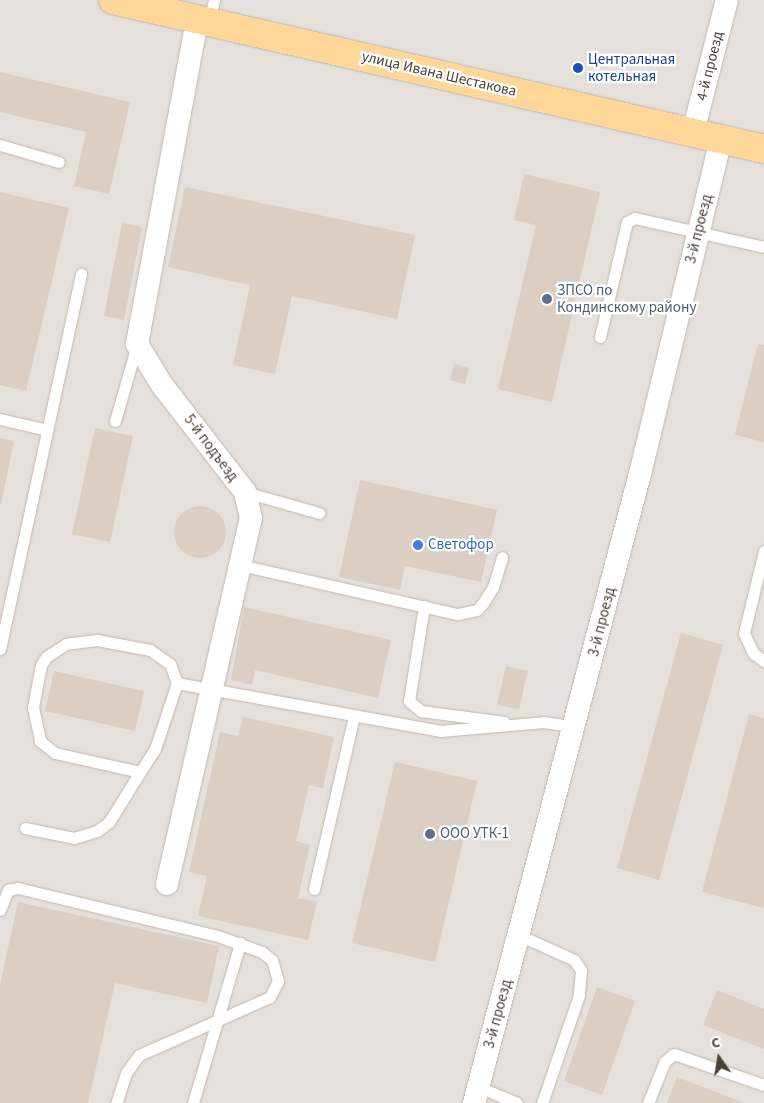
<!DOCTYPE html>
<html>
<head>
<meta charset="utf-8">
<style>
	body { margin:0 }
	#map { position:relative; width:764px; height:1103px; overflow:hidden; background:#f5f1ea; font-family:"Source Sans 3",sans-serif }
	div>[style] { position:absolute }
	.industrial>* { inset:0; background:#e5e0db }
	.parking>* { inset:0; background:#e4e1de }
	.building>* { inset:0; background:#dbcec2 }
	.round { border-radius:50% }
	.roads { filter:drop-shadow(0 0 1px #c2b8ac) drop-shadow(0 0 1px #c2b8ac) }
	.service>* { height:11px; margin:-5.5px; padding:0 5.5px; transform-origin:5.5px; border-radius:5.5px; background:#fff }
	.minor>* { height:22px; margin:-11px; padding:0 11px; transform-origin:11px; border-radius:11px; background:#fff }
	.primary>* { height:28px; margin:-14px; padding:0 14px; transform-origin:14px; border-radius:14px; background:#ffd899 }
	.dots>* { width:14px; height:14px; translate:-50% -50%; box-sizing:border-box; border:2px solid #fff; border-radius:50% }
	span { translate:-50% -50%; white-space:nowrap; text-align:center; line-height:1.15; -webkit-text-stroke:4.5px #fff; paint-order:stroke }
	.transit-label { font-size:15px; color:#164399 }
	.left { translate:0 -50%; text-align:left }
	.street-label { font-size:15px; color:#4a4137 }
	.service-label { font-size:15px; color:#4e5e75 }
	.shop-label { font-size:15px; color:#366cbe }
	.north { position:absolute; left:694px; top:1033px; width:50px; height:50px; -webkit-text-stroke:4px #fff; paint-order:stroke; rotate:347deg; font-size:14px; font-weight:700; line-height:20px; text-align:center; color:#4a4137 }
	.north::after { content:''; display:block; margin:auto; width:18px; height:22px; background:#4a4137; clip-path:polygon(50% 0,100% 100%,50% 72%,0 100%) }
</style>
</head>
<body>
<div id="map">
	<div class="industrial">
		<i style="clip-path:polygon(0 0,764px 0,764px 1103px,0 1103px)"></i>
	</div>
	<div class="parking">
		<i style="clip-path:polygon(588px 619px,555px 745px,537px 730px,566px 626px)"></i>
	</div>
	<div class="building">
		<i style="clip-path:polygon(0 72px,130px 102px,109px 194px,74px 186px,86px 132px,0 112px)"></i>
		<i style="clip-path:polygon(524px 174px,600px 192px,552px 402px,498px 389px,536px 225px,514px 220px)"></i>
		<i style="clip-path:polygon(185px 187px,415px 235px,397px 319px,292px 296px,275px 374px,233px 365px,250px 285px,168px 267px)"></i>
		<i style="clip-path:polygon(0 192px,69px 208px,26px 391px,0 385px)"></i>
		<i style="clip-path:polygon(122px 223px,142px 227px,124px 320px,104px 316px)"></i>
		<i style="clip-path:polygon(758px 344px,764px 345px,764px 442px,735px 435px)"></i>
		<i style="clip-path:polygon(454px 364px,469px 368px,465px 384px,450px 380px)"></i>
		<i style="clip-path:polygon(95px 428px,133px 436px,110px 542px,72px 534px)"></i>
		<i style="clip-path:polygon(0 438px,14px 441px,1px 504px,0 504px)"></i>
		<i style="clip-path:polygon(360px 480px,497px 510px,481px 582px,405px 566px,400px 590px,339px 577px)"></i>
		<i class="round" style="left:174px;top:506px;width:52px;height:52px"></i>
		<i style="clip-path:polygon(244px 607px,391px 640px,378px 698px,255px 670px,252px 685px,231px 680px)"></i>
		<i style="clip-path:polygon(681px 633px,723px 645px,659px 880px,617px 868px)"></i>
		<i style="clip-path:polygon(506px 666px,528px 671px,519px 709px,497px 705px)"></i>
		<i style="clip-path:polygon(54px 671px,144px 691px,135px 731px,45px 711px)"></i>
		<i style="clip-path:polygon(749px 714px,764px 718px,764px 908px,702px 892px)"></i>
		<i style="clip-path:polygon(243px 717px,334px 737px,323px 788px,309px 785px,296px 841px,310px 845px,298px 898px,317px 902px,308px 940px,198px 916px,207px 876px,189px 872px,220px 732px,238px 736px)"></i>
		<i style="clip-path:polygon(395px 762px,477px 781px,435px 962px,352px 943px)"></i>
		<i style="clip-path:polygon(18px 902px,219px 946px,207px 1003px,115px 983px,88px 1103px,0 1103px,0 985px)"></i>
		<i style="clip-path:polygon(597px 987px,635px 1001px,602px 1095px,564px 1081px)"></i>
		<i style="clip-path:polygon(717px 990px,764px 1009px,764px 1049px,703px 1025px)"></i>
		<i style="clip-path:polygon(677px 1077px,745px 1103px,667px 1103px)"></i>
	</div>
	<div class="roads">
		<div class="service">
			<i style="left:209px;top:22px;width:23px;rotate:-77deg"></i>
			<i style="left:0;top:145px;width:61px;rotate:16.1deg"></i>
			<i style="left:600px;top:337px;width:118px;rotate:-76.8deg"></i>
			<i style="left:627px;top:222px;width:9px;rotate:-27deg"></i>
			<i style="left:635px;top:218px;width:132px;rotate:12.7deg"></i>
			<i style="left:0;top:419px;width:48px;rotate:13.2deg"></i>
			<i style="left:115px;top:421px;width:79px;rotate:-73.9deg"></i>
			<i style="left:245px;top:492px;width:77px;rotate:15.8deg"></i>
			<i style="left:764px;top:551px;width:84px;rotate:103.7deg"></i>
			<i style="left:744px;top:633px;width:22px;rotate:66deg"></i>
			<i style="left:753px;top:653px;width:14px;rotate:36deg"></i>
			<i style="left:240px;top:565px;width:223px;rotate:12.7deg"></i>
			<i style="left:458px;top:614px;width:19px;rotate:-12deg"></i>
			<i style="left:477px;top:610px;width:9px;rotate:-49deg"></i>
			<i style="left:483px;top:603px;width:19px;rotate:-58deg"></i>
			<i style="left:493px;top:587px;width:31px;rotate:-73deg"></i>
			<i style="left:424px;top:606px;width:96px;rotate:99deg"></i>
			<i style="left:409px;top:701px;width:16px;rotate:40deg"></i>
			<i style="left:421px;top:711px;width:84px;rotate:7.5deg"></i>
			<i style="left:0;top:649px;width:384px;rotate:-77.8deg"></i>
			<i style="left:177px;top:683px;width:267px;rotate:10.3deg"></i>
			<i style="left:440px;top:731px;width:104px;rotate:-4.9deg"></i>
			<i style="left:544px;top:722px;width:31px;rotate:9deg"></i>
			<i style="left:25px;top:828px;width:50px;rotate:11.5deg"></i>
			<i style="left:74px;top:838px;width:24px;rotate:-17deg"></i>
			<i style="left:97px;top:831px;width:15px;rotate:-37deg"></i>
			<i style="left:109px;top:822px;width:59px;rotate:-58.2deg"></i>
			<i style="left:140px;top:772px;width:27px;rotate:-57deg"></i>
			<i style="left:155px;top:749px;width:70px;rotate:-71.6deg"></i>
			<i style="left:177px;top:683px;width:20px;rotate:-110deg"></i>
			<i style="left:170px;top:664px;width:24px;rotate:-145deg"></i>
			<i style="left:150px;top:650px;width:54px;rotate:-169.3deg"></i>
			<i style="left:97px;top:640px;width:31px;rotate:173deg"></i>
			<i style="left:66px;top:644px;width:24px;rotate:147deg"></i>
			<i style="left:46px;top:657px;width:9px;rotate:122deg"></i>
			<i style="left:41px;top:665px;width:43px;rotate:100.8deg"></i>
			<i style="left:33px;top:707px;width:35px;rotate:78deg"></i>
			<i style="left:40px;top:741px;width:19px;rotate:39deg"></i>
			<i style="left:55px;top:753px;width:87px;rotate:12.6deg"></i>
			<i style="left:314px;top:889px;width:178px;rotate:-77deg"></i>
			<i style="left:0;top:910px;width:22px;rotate:-68deg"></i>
			<i style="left:8px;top:890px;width:10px;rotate:-11deg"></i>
			<i style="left:18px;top:888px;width:206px;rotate:13.5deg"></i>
			<i style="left:218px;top:936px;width:47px;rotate:20deg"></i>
			<i style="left:262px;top:952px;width:13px;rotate:39deg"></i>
			<i style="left:272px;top:960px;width:22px;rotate:74deg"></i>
			<i style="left:278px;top:981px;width:18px;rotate:117deg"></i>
			<i style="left:270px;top:997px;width:143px;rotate:156.1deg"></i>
			<i style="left:139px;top:1055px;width:22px;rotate:126deg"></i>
			<i style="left:126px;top:1073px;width:32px;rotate:108deg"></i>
			<i style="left:519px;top:935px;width:60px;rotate:24.4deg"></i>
			<i style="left:574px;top:960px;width:12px;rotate:55deg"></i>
			<i style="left:581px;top:970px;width:25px;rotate:95deg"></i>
			<i style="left:579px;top:995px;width:114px;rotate:108.9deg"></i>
			<i style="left:479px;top:1087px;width:41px;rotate:22.8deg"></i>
			<i style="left:193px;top:1103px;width:167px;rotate:-73.6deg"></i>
			<i style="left:648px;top:1103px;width:45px;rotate:-68deg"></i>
			<i style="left:665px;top:1061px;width:11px;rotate:-38deg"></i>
			<i style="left:674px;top:1054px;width:95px;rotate:19deg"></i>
		</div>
		<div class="minor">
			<i style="left:693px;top:132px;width:136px;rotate:-75.6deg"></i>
			<i style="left:167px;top:884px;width:376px;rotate:-77.1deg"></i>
			<i style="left:251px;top:518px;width:27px;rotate:-103deg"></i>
			<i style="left:245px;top:492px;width:135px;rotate:-127.8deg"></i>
			<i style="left:162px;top:385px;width:48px;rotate:-121.4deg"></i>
			<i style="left:137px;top:344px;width:330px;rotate:-79.5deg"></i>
			<i style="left:474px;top:1103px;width:651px;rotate:-75.22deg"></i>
			<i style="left:640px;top:474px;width:345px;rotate:-76.4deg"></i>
		</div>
		<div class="primary">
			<i style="left:113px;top:0;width:668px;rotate:12.89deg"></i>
		</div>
	</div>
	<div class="dots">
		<i style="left:578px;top:68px;background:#1a4fb4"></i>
		<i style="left:547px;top:299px;background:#5c6f8a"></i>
		<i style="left:418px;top:545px;background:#3f7fe0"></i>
		<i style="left:430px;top:834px;background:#5c6f8a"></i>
	</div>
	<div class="transit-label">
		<span class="left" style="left:588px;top:68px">Центральная<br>котельная</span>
	</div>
	<div class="street-label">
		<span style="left:710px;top:66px;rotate:-76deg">4-й проезд</span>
		<span style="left:439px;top:74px;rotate:13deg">улица Ивана Шестакова</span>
		<span style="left:699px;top:229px;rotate:-76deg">3-й проезд</span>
		<span style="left:211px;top:448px;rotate:53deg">5-й подъезд</span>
		<span style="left:602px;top:622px;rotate:-76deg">3-й проезд</span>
		<span style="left:498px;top:1014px;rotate:-75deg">3-й проезд</span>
	</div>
	<div class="service-label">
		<span class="left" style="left:557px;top:299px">ЗПСО по<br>Кондинскому району</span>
		<span class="left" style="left:440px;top:834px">ООО УТК-1</span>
	</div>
	<div class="shop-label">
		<span class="left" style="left:428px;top:545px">Светофор</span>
	</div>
	<div class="north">С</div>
</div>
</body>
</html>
